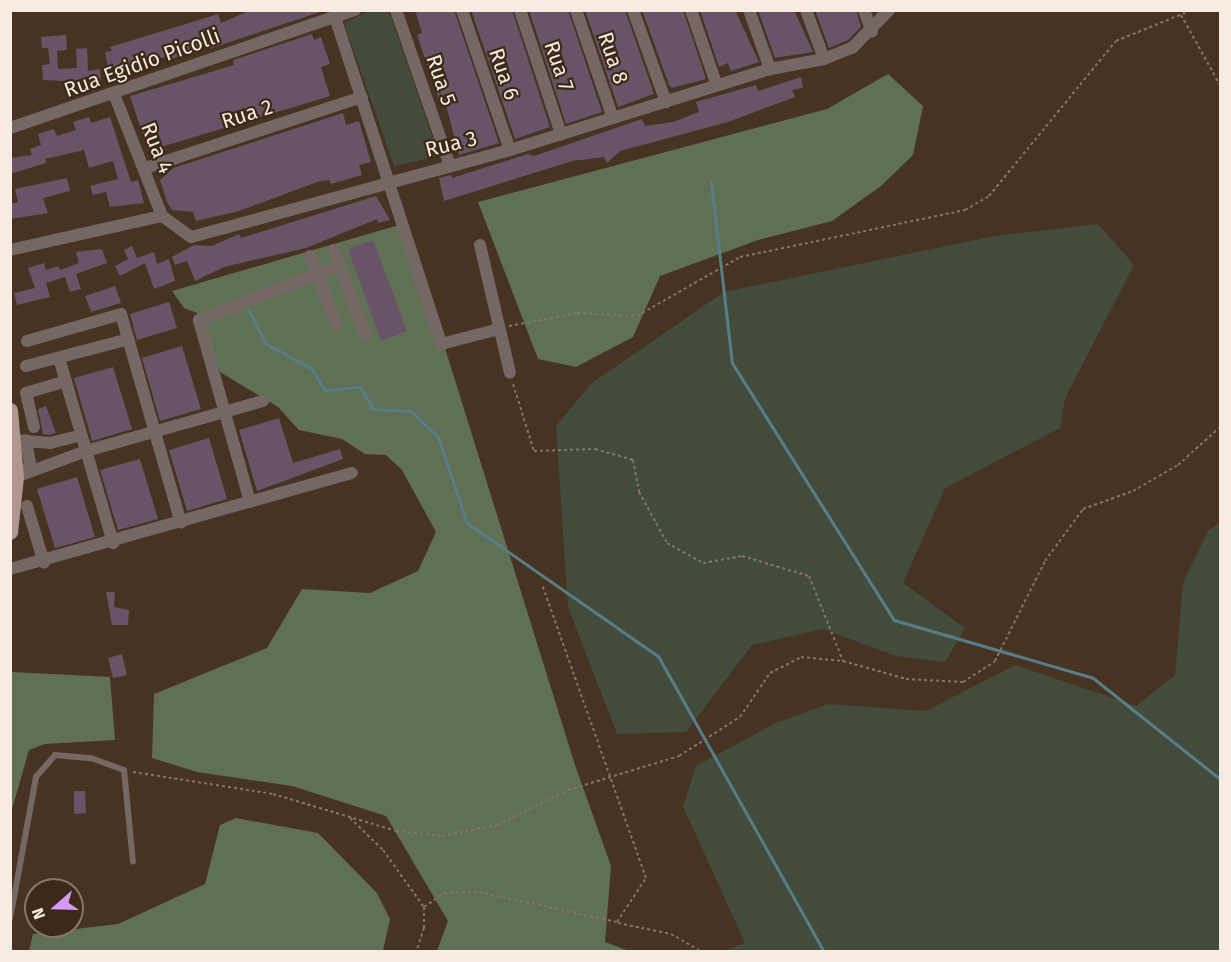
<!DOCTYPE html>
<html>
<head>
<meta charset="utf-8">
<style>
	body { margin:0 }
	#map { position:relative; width:1231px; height:962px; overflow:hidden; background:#473322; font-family:"Fira Sans",sans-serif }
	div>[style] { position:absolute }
	.green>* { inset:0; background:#434c3c }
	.forest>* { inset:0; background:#5f7055 }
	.stream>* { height:3px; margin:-1.5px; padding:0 1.5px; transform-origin:1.5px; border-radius:1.5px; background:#577e87 }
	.building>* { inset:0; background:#695467 }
	.path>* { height:2px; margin-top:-1px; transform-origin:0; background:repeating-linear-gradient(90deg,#857365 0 3px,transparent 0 6px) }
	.lane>* { height:6px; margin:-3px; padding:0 3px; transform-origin:3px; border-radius:3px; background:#756864 }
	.street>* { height:12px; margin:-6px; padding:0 6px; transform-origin:6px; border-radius:6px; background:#756864 }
	.primary>* { height:15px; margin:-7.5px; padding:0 7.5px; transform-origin:7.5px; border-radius:7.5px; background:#b0968e }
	span { translate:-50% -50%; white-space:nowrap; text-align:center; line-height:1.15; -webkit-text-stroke:4.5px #3d2918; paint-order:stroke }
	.street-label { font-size:21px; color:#f8ebe1 }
	.frame { position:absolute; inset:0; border:12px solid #f8ebe1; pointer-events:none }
	.north { position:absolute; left:24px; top:878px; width:60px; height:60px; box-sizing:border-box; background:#3d2918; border:2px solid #887768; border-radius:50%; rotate:250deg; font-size:16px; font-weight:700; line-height:24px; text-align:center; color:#f8ebe1 }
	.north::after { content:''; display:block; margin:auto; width:21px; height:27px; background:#d59bfa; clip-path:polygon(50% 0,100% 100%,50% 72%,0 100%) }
</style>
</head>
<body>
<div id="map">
	<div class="green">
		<i style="clip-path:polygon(369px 11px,389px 11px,439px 156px,394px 166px,344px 23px)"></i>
		<i style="clip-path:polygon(1098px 224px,1134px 265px,1065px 398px,1060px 428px,945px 488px,903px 583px,965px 628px,945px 662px,896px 656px,823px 629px,752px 645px,686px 732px,617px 734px,568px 607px,556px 426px,592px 383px,724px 292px,995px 236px)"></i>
		<i style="clip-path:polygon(1220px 522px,1220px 951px,725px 951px,745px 943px,683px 806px,696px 766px,776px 723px,828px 704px,926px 711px,1015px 665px,1136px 706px,1175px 675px,1183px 583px,1208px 531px)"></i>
	</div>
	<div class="forest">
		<i style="clip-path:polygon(888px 74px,923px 106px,913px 155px,881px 186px,832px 221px,758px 240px,660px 276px,633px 337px,576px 367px,538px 359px,478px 202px,827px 109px)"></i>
		<i style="clip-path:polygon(406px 223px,575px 765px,611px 866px,605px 942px,629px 951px,437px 951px,448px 921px,386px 816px,292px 786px,197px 772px,152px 758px,154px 694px,267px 648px,302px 589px,370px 593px,418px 571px,436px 532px,402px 470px,386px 455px,365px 454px,342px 439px,299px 430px,278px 407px,220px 372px,197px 313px,184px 308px,172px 291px)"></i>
		<i style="clip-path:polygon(11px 672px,110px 677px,115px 740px,45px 744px,29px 750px,11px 813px)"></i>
		<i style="clip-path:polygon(236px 818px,318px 833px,377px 893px,390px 919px,383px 951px,29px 951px,33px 934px,118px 924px,205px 884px,220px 825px)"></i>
	</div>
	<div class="stream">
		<i style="left:711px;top:182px;width:182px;rotate:83.4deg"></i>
		<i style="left:732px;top:363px;width:304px;rotate:57.8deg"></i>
		<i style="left:894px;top:620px;width:207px;rotate:16.2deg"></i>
		<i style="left:1093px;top:678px;width:162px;rotate:38.5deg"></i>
		<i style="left:248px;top:309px;width:38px;rotate:63deg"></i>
		<i style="left:265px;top:343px;width:54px;rotate:29deg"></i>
		<i style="left:312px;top:369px;width:24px;rotate:60deg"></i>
		<i style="left:324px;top:390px;width:36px;rotate:-5deg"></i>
		<i style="left:360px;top:387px;width:26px;rotate:59deg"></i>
		<i style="left:373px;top:409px;width:38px;rotate:3deg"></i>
		<i style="left:411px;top:411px;width:37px;rotate:44deg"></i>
		<i style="left:438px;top:437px;width:91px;rotate:71.4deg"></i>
		<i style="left:467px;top:523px;width:233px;rotate:34.9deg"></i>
		<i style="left:658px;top:656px;width:339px;rotate:60.7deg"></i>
	</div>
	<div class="building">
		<i style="clip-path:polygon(251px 10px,320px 12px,209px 49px,208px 43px,172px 59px,171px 55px,109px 74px,105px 52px,112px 51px,110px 47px,212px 16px,218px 14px,221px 23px)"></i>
		<i style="clip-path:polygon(415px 10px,454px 10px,499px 143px,459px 155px,445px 101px,440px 103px,417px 35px,422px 33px)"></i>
		<i style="clip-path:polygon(471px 10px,512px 10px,550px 127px,515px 139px)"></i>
		<i style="clip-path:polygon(529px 10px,568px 10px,602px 112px,566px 124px)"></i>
		<i style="clip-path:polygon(585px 10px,625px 10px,654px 94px,618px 107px)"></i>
		<i style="clip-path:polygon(642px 10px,683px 10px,706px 79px,672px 88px,669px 85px)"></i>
		<i style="clip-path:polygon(700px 10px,735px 10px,759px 62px,731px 71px,728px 63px,719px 67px)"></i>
		<i style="clip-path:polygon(758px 10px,794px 10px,813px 52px,775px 58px)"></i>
		<i style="clip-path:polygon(815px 10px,856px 10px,861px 27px,848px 40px,829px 48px)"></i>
		<i style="clip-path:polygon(312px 34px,314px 40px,321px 37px,330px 64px,321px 67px,330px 96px,148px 151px,130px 96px,234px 65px,233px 60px)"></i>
		<i style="clip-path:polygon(66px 35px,67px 50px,57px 51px,58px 69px,77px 68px,76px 49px,87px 48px,88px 71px,100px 69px,101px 87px,82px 94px,81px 82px,43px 80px,42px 65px,50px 64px,48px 48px,42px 48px,41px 37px)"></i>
		<i style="clip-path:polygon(801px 77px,803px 88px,792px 90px,795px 97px,728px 122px,620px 151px,607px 163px,604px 157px,572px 161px,444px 201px,439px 178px,451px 175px,452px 178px,528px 154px,534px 156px,642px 119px,645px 126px,673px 122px,699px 112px,696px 102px,756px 85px,758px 91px)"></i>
		<i style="clip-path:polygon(343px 113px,346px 125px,359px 121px,371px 162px,359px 165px,362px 175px,331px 184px,329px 180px,317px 182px,239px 211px,196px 221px,193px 212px,172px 210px,167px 202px,160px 180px,173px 168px)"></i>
		<i style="clip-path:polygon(89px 117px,91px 123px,110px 117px,131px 182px,138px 180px,144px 203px,110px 207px,106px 192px,93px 195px,90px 186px,118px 179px,113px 161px,89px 168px,84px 150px,45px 159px,46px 163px,10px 174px,10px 158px,32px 155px,30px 149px,41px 145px,38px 134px,54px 129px,57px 136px,76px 130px,73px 122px)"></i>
		<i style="clip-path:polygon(67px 178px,70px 191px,43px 198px,48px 213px,10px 219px,10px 204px,18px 202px,15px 189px)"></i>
		<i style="clip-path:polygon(376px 196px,390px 220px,378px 223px,377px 219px,306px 248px,224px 267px,195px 281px,187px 261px,175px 265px,172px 257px,194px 245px,212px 246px,239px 234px,241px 238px)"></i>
		<i style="clip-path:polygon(373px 240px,407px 331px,381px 341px,348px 249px)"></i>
		<i style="clip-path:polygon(132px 246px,137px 258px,154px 252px,157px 264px,169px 259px,175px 281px,154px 289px,145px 263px,120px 276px,115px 266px,128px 259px,124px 250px)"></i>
		<i style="clip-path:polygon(102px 249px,107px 263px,76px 274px,81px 289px,70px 292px,65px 277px,46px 283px,50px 297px,17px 305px,14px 293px,35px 288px,28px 268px,44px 263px,46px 270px,58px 266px,60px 270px,79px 263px,76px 252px)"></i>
		<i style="clip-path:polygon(115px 286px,121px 303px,91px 312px,85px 296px)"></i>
		<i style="clip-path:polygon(169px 302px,177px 328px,137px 340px,130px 314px)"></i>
		<i style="clip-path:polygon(182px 346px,201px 409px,160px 421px,142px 358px)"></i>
		<i style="clip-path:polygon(113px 367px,132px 429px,92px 441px,74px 378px)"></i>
		<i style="clip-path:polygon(46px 406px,56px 433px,49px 435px,43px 434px,38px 409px)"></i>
		<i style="clip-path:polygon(279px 418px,293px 463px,340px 449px,343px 459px,257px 491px,239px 430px)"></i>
		<i style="clip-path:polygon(209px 438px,227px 499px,187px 511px,169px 450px)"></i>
		<i style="clip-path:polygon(140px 459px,158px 519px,118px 530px,100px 470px)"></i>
		<i style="clip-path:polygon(77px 477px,95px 537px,55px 548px,37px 489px)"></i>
		<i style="clip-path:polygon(106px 592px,115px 592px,114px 607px,129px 610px,128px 625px,112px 625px)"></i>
		<i style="clip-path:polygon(122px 654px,127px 675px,113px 678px,108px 658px)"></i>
		<i style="clip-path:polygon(74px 791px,85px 791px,86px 813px,74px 814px)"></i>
	</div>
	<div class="path">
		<i style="left:1181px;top:15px;width:80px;rotate:60.9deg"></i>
		<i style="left:509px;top:326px;width:69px;rotate:-10.8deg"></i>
		<i style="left:577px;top:313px;width:60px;rotate:2.9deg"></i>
		<i style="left:637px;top:316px;width:119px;rotate:-29.8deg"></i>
		<i style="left:740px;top:257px;width:230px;rotate:-11.8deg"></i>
		<i style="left:965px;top:210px;width:28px;rotate:-30deg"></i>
		<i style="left:989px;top:196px;width:200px;rotate:-50.7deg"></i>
		<i style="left:1116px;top:41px;width:82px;rotate:-22.2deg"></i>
		<i style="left:513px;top:384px;width:70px;rotate:72.6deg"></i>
		<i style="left:534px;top:451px;width:61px;rotate:-1.9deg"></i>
		<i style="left:595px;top:449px;width:40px;rotate:16deg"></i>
		<i style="left:633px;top:460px;width:33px;rotate:79deg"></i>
		<i style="left:639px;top:492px;width:58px;rotate:61.2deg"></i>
		<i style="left:667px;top:543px;width:41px;rotate:29.1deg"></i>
		<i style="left:703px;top:563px;width:40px;rotate:-10deg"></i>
		<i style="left:742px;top:556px;width:70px;rotate:16.6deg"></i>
		<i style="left:809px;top:576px;width:92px;rotate:68.2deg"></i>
		<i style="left:133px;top:772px;width:142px;rotate:8.9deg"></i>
		<i style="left:273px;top:794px;width:128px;rotate:16.7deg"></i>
		<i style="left:396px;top:831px;width:46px;rotate:6.2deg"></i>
		<i style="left:442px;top:836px;width:56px;rotate:-11.3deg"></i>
		<i style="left:497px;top:825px;width:79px;rotate:-26.2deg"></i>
		<i style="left:568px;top:790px;width:116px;rotate:-17deg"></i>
		<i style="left:679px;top:756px;width:72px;rotate:-32.6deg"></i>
		<i style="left:740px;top:717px;width:53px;rotate:-55.7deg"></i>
		<i style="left:770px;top:673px;width:35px;rotate:-27deg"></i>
		<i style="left:801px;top:657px;width:42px;rotate:5.4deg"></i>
		<i style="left:843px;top:661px;width:66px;rotate:15.9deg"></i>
		<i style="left:906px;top:679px;width:57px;rotate:3deg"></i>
		<i style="left:963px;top:682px;width:38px;rotate:-33deg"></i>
		<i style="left:995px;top:661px;width:112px;rotate:-63.4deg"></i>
		<i style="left:1045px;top:561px;width:64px;rotate:-53.8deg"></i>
		<i style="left:1083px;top:509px;width:53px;rotate:-19.8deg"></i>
		<i style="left:1133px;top:491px;width:52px;rotate:-30deg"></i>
		<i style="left:1178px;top:465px;width:57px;rotate:-42.1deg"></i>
		<i style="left:350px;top:818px;width:46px;rotate:44.1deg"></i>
		<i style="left:383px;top:850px;width:70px;rotate:54.3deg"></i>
		<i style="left:424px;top:907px;width:21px;rotate:90deg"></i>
		<i style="left:424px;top:928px;width:25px;rotate:108deg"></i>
		<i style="left:424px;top:907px;width:24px;rotate:-35deg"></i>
		<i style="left:444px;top:893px;width:35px;rotate:-2deg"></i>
		<i style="left:479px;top:892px;width:141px;rotate:12.3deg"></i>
		<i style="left:617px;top:922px;width:53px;rotate:-56.6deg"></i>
		<i style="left:646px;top:878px;width:311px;rotate:-109.5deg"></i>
		<i style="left:618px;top:923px;width:54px;rotate:11.7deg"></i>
		<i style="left:671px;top:934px;width:36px;rotate:30deg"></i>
	</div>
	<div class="lane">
		<i style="left:10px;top:919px;width:144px;rotate:-79.6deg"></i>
		<i style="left:36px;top:777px;width:29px;rotate:-49deg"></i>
		<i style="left:55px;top:755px;width:36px;rotate:5deg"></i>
		<i style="left:91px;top:758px;width:35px;rotate:20deg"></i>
		<i style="left:124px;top:770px;width:92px;rotate:84.4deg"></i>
	</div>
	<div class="street">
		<i style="left:396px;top:10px;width:162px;rotate:70.9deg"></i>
		<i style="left:462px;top:10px;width:148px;rotate:71.1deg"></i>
		<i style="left:520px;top:10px;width:131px;rotate:71.7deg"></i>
		<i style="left:576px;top:10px;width:114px;rotate:71.1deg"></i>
		<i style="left:633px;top:10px;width:98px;rotate:70.3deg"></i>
		<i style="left:691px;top:10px;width:80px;rotate:71.1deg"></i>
		<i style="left:749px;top:10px;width:63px;rotate:70.4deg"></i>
		<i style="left:806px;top:10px;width:52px;rotate:69.8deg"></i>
		<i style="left:864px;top:10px;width:23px;rotate:70deg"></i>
		<i style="left:335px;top:17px;width:344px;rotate:72deg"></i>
		<i style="left:441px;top:344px;width:60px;rotate:-14.5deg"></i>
		<i style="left:114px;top:94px;width:131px;rotate:68.5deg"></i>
		<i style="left:10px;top:128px;width:365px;rotate:-18.9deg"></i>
		<i style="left:145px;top:168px;width:228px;rotate:-18.1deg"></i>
		<i style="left:480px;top:245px;width:131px;rotate:76.8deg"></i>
		<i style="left:10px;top:250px;width:156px;rotate:-12.6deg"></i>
		<i style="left:162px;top:216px;width:36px;rotate:36deg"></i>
		<i style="left:191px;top:237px;width:54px;rotate:-15.1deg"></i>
		<i style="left:243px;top:223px;width:277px;rotate:-15.3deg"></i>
		<i style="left:510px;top:150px;width:272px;rotate:-17.3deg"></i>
		<i style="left:770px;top:69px;width:55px;rotate:-10.5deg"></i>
		<i style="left:824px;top:59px;width:31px;rotate:-22deg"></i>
		<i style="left:853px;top:47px;width:52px;rotate:-45.8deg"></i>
		<i style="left:334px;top:250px;width:90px;rotate:70deg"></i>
		<i style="left:310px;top:256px;width:73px;rotate:69.1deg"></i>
		<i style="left:27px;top:341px;width:98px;rotate:-16deg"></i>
		<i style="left:121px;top:314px;width:217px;rotate:74deg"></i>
		<i style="left:59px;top:358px;width:193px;rotate:73.7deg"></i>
		<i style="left:26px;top:366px;width:106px;rotate:-14.7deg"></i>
		<i style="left:34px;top:427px;width:35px;rotate:-103deg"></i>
		<i style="left:26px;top:393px;width:42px;rotate:-16.7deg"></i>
		<i style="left:15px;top:440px;width:35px;rotate:5deg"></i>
		<i style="left:50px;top:443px;width:32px;rotate:-14deg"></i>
		<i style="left:26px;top:473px;width:11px;rotate:-68deg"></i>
		<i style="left:30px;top:463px;width:23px;rotate:-100deg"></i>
		<i style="left:16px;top:477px;width:75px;rotate:-20.4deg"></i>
		<i style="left:86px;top:451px;width:184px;rotate:-15.8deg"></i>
		<i style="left:250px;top:502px;width:189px;rotate:-105.7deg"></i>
		<i style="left:199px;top:320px;width:150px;rotate:-21.4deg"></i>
		<i style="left:27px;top:506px;width:59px;rotate:73.4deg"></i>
		<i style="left:10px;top:569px;width:355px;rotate:-15.7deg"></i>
	</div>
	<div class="primary">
		<i style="left:10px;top:410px;width:67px;rotate:84.9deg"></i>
		<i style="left:16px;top:477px;width:55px;rotate:96.2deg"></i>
	</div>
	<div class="street-label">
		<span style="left:613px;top:58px;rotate:71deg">Rua 8</span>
		<span style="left:142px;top:63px;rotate:-20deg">Rua Egidio Picolli</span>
		<span style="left:559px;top:66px;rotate:71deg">Rua 7</span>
		<span style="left:504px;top:74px;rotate:71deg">Rua 6</span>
		<span style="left:441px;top:80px;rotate:71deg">Rua 5</span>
		<span style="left:247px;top:114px;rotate:-18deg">Rua 2</span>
		<span style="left:451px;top:144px;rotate:-14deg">Rua 3</span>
		<span style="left:157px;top:148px;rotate:68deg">Rua 4</span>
	</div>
	<div class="frame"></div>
	<div class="north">N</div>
</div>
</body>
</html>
